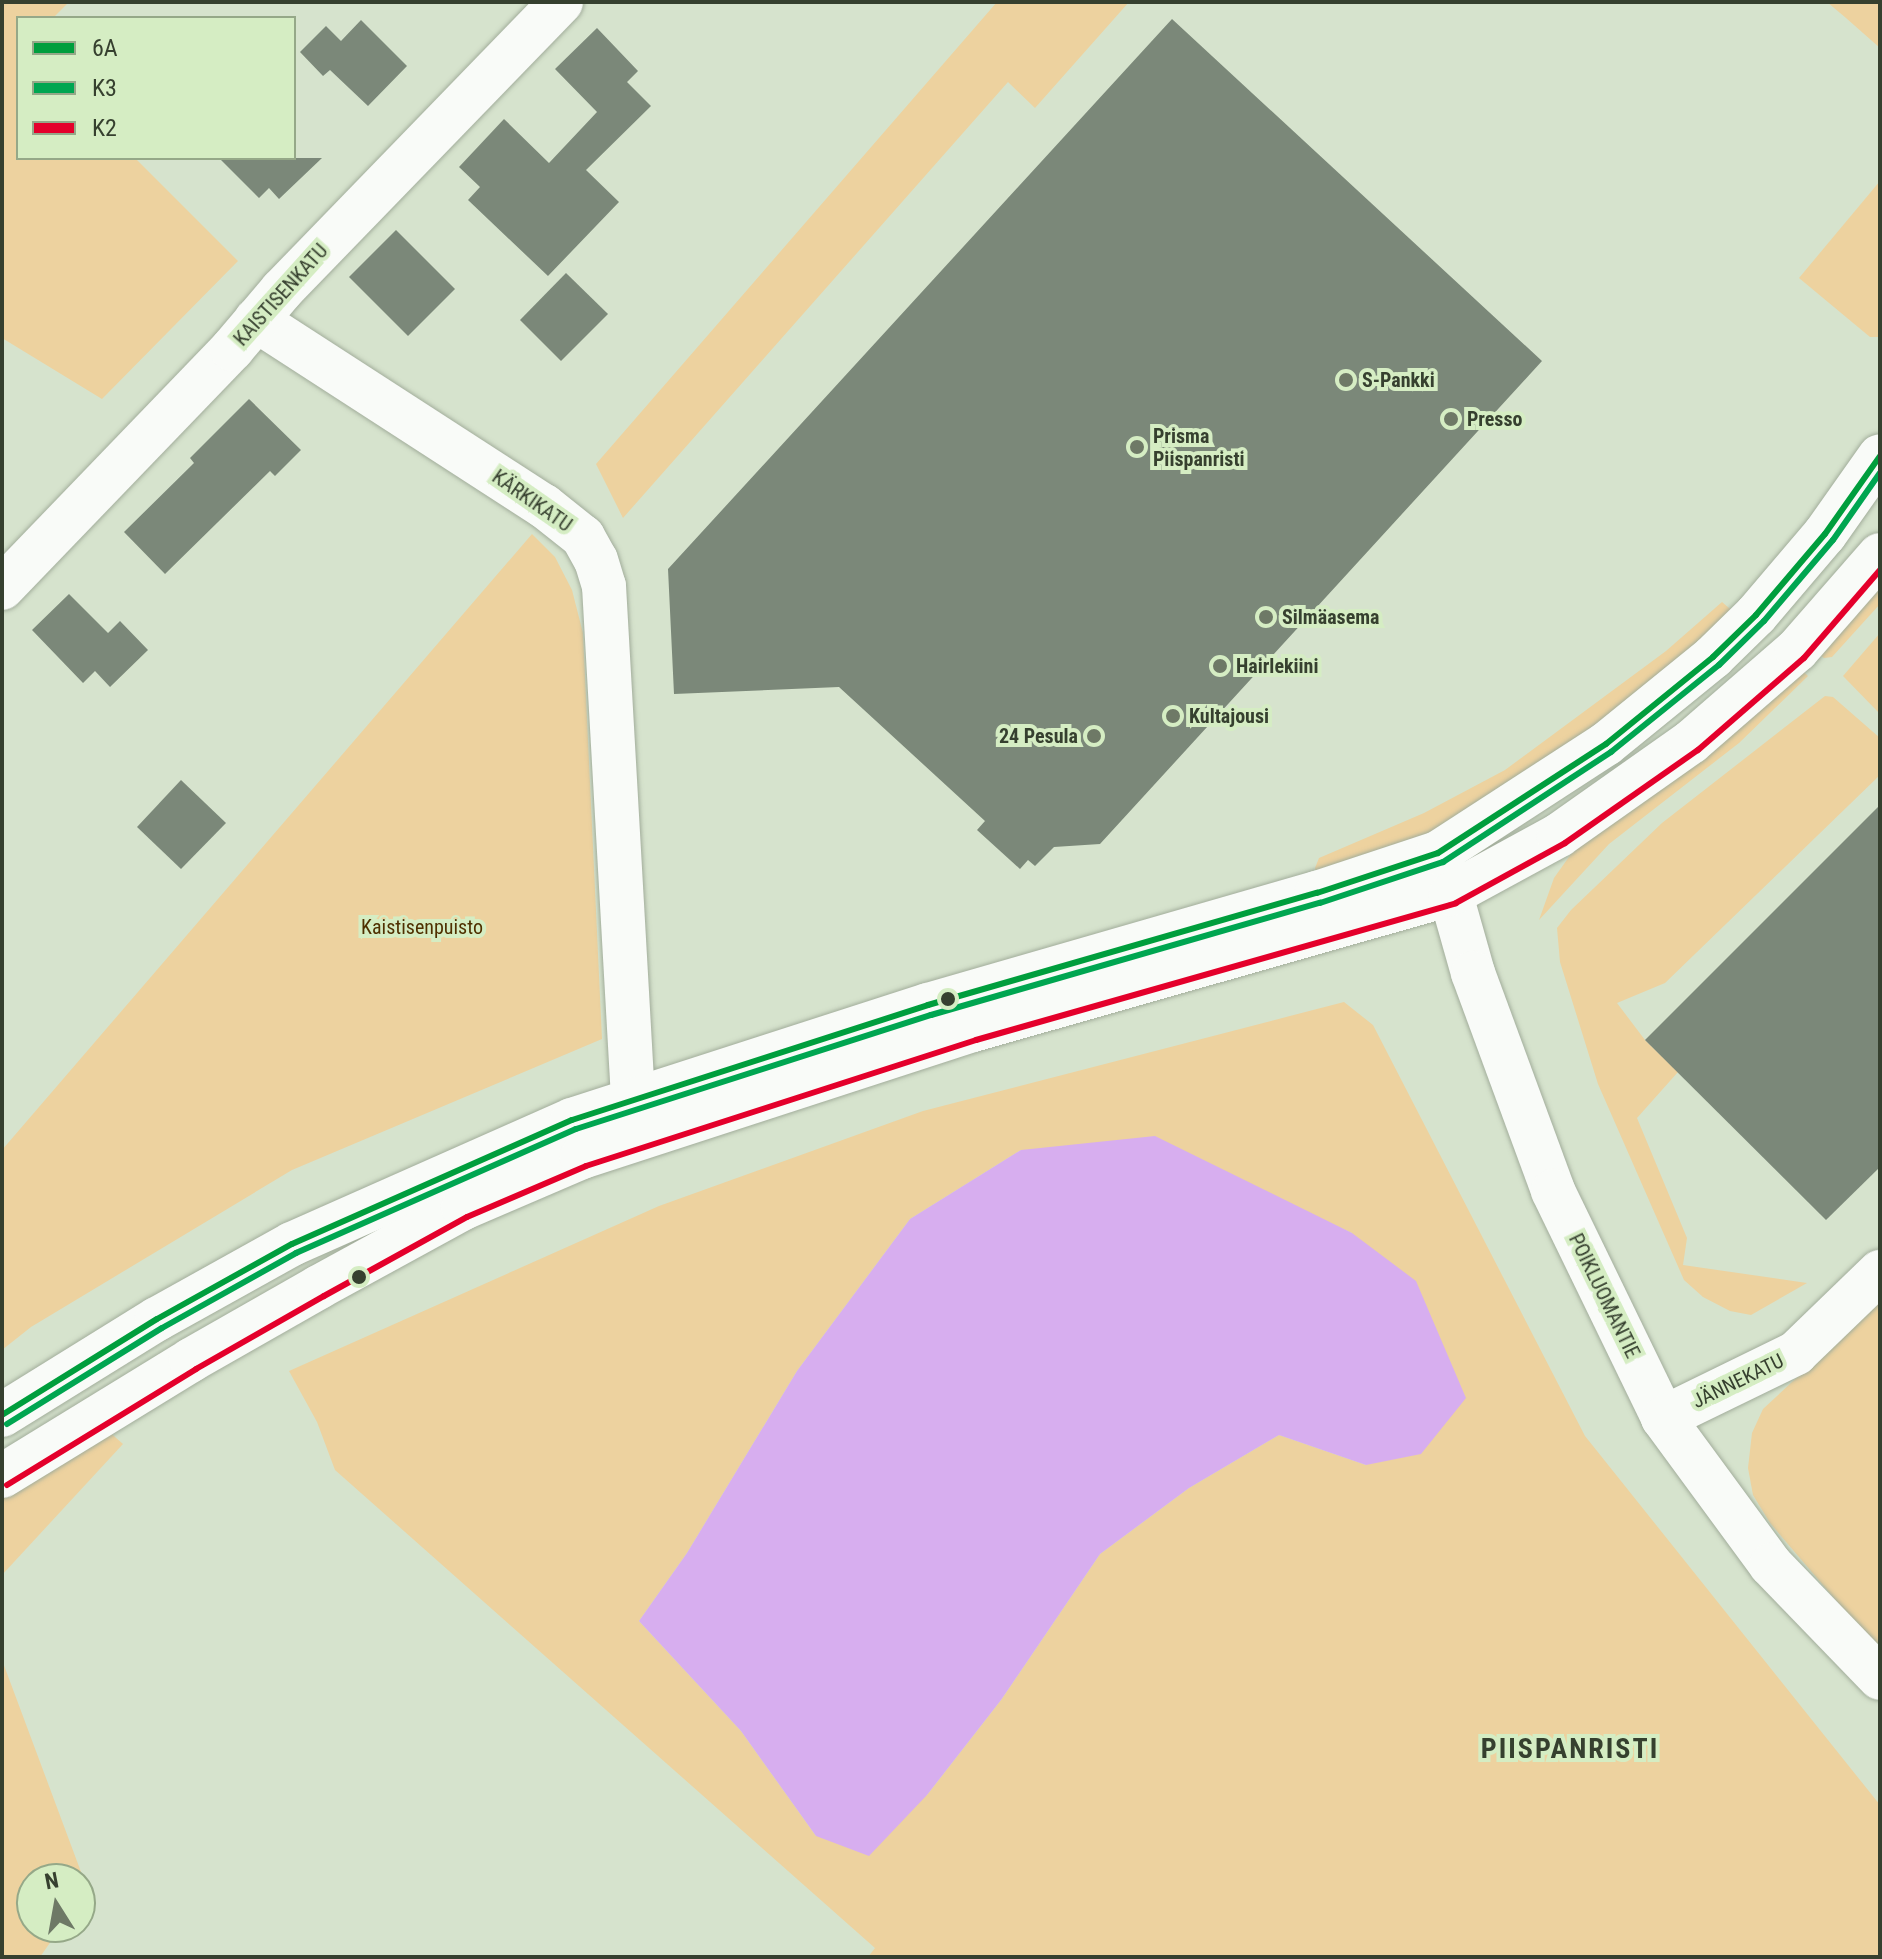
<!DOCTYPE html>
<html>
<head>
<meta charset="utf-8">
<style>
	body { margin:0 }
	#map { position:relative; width:1882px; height:1959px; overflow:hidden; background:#d6e3cd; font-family:"Roboto Condensed",sans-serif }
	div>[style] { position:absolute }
	.green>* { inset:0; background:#edd29f }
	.water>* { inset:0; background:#d7aeef }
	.building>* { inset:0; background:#7b8879 }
	.roads { filter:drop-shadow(0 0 2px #a2ad9b) drop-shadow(0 0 2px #a2ad9b) }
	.minor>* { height:44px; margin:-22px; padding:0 22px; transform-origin:22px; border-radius:22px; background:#f9fbf8 }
	.bus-1>* { height:6px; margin:-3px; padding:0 3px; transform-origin:3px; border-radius:3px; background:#009e3d }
	.bus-2>* { height:6px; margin:-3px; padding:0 3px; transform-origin:3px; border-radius:3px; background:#00a651 }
	.bus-3>* { height:6px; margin:-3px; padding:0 3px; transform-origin:3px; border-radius:3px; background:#e4002b }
	.dots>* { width:22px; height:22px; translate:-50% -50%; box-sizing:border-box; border:4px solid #d5edc3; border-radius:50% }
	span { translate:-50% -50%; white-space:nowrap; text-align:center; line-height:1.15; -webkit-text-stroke:8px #d5edc3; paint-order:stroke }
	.street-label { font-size:20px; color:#36402f }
	.poi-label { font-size:20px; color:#36402f; font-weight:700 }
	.left { translate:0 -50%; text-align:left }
	.right { translate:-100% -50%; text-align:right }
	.park-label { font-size:20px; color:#4f3000 }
	.district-label { font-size:28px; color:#36402f; font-weight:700; letter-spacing:2px }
	.frame { position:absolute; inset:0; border:4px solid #36402f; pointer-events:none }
	.legend { position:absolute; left:16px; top:16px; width:280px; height:144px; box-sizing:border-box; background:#d5edc3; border:2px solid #95a888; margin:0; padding:10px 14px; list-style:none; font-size:24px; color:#36402f }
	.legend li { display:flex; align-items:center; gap:16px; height:40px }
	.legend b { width:40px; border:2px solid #95a888 }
	.north { position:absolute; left:16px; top:1863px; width:80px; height:80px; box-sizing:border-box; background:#d5edc3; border:2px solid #95a888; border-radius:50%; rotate:349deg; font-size:22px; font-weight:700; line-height:32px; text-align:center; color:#36402f }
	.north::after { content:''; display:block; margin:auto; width:28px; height:36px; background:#6e7966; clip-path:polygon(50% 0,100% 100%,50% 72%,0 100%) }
</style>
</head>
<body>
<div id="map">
	<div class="green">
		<i style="clip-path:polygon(2px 2px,69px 2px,53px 18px,18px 18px,18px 158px,135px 158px,238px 261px,102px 399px,2px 338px)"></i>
		<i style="clip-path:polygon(997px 2px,1129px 2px,1035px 108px,1008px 82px,623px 518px,596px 464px)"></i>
		<i style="clip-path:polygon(1827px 2px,1880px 2px,1880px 48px,1846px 18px)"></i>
		<i style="clip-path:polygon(1880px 181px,1880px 337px,1870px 337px,1799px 278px)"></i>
		<i style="clip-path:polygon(532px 534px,555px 557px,572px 590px,583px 633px,602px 1039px,292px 1170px,31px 1327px,2px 1350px,2px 1150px)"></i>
		<i style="clip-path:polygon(1880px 569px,1880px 604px,1832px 657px,1824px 658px,1817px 653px)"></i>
		<i style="clip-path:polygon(1722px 602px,1736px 614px,1681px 670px,1419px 840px,1317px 882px,1315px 868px,1319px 858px,1424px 813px,1505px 770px,1666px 651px)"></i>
		<i style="clip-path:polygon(1880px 633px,1880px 714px,1843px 676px)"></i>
		<i style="clip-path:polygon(1795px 663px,1808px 676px,1739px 743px,1609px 844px,1539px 920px,1554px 878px,1581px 840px)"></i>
		<i style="clip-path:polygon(1825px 696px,1833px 697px,1880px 738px,1880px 775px,1665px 983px,1617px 1003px,1645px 1040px,1678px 1072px,1637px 1118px,1687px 1238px,1683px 1265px,1807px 1283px,1751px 1315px,1730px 1311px,1703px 1297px,1684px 1280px,1598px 1084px,1560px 962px,1557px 928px,1571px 910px,1662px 823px)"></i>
		<i style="clip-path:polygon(evenodd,1344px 1002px,1373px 1025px,1585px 1436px,1880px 1805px,1880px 1957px,868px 1957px,875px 1948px,335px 1470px,317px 1422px,289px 1371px,659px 1206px,923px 1111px,1344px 1002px,1021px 1150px,1258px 1190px,1352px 1233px,1366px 1465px,1279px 1435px,1189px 1488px,1100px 1554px,1001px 1700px,927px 1795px,816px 1836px,741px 1731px,639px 1621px,687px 1553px,797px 1371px,910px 1219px,1021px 1150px)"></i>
		<i style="clip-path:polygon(1880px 1300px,1880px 1652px,1770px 1523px,1753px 1495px,1748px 1468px,1752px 1433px,1763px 1409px)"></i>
		<i style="clip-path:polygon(106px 1429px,123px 1444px,2px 1575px,2px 1498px,78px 1442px)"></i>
		<i style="clip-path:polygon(2px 1660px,87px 1888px,80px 1898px,80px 1879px,32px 1879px,32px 1927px,61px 1927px,40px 1957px,2px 1957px)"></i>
	</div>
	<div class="water">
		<i style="clip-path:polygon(1155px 1136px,1352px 1233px,1416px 1281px,1466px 1398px,1421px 1454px,1366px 1465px,1279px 1435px,1189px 1488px,1100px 1554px,1001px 1700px,927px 1795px,869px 1856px,816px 1836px,741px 1731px,639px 1621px,687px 1553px,797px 1371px,910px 1219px,1021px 1150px)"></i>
	</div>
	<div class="building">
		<i style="clip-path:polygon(1172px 19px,1542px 361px,1100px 844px,1054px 847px,1035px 866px,1028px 860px,1020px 869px,977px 830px,985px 821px,839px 687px,674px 694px,668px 569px)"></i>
		<i style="clip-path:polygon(361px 20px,407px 66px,368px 106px,330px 70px,323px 76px,300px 52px,326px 26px,341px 41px)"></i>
		<i style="clip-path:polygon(597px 28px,638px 71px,627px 82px,651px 106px,586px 170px,619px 202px,548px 276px,468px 200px,480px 187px,459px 167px,504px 119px,549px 163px,597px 112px,555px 69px)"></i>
		<i style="clip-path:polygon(219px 158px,322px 158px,279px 199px,269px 188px,259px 198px)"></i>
		<i style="clip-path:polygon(396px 230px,455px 289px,408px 336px,349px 277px)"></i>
		<i style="clip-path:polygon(566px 273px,608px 314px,561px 361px,520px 320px)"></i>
		<i style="clip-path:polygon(249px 399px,301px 450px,275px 476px,270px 471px,165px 574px,124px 532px,194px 463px,190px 458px)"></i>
		<i style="clip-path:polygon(69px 594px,108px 633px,120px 621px,148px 650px,110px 687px,95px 671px,83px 683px,32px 630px)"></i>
		<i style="clip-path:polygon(181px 780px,226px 823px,181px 869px,137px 827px)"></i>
		<i style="clip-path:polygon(1880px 805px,1880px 1167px,1826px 1220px,1645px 1040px)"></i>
	</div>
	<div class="roads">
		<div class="minor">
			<i style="left:256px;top:320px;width:343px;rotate:32.9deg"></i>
			<i style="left:544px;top:506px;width:50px;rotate:38.5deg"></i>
			<i style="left:583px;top:537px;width:26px;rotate:61deg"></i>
			<i style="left:596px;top:560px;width:27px;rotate:73deg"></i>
			<i style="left:604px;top:586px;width:513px;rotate:86.76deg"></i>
			<i style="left:633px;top:1098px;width:27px;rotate:75deg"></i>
			<i style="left:2px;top:588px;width:332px;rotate:-46.1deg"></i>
			<i style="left:232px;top:349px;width:77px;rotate:-49.7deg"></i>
			<i style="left:282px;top:290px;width:401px;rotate:-45.9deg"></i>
			<i style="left:1443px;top:867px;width:110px;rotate:74.2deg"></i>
			<i style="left:1473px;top:973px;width:232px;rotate:69.8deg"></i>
			<i style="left:1553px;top:1191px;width:252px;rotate:64.1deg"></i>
			<i style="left:1663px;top:1418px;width:182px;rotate:53.7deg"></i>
			<i style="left:1771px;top:1565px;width:157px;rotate:46deg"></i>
			<i style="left:2px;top:1415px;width:182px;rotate:-31.8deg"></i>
			<i style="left:157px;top:1319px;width:154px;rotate:-29.1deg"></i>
			<i style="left:292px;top:1244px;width:306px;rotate:-23.9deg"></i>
			<i style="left:572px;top:1120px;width:374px;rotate:-17.9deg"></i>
			<i style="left:928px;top:1005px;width:405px;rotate:-16.1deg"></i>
			<i style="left:1317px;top:893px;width:127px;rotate:-18.3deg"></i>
			<i style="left:1438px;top:853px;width:200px;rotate:-33deg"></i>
			<i style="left:1606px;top:744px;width:138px;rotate:-39.1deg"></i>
			<i style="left:1713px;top:657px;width:60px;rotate:-44.3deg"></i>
			<i style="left:1756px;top:615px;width:106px;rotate:-49.6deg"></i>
			<i style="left:1825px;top:534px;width:95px;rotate:-54.8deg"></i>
			<i style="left:1663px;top:1418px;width:148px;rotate:-26deg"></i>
			<i style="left:1796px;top:1353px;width:117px;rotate:-44deg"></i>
			<i style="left:2px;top:1476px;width:222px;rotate:-31.5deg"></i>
			<i style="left:191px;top:1360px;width:147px;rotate:-29.7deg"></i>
			<i style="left:319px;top:1287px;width:164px;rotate:-28.7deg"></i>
			<i style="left:463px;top:1208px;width:129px;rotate:-23.2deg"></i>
			<i style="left:582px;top:1157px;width:411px;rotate:-18deg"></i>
			<i style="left:973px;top:1030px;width:497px;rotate:-15.9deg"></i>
			<i style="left:1451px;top:894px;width:123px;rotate:-28.6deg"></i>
			<i style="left:1559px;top:835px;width:161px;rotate:-35.2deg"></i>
			<i style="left:1691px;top:742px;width:140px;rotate:-41deg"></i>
			<i style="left:1797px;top:650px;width:126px;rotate:-48.9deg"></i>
		</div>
	</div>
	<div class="bus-1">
		<i style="left:2px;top:1415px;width:182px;rotate:-31.8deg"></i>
		<i style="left:157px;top:1319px;width:154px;rotate:-29.1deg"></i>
		<i style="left:292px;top:1244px;width:306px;rotate:-23.9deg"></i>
		<i style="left:572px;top:1120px;width:374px;rotate:-17.9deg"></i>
		<i style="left:928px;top:1005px;width:405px;rotate:-16.1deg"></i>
		<i style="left:1317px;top:893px;width:127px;rotate:-18.3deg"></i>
		<i style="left:1438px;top:853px;width:200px;rotate:-33deg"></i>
		<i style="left:1606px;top:744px;width:138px;rotate:-39.1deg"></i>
		<i style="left:1713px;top:657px;width:60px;rotate:-44.3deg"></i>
		<i style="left:1756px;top:615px;width:106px;rotate:-49.6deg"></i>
		<i style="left:1825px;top:534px;width:95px;rotate:-54.8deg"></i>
	</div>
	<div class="bus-2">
		<i style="left:7px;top:1424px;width:182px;rotate:-31.8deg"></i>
		<i style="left:162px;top:1328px;width:154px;rotate:-29.2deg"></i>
		<i style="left:296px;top:1253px;width:306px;rotate:-23.9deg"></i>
		<i style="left:576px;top:1129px;width:373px;rotate:-17.8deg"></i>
		<i style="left:931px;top:1015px;width:405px;rotate:-16.1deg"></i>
		<i style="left:1320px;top:903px;width:130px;rotate:-18.4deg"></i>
		<i style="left:1443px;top:862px;width:201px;rotate:-33.2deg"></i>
		<i style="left:1611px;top:752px;width:139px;rotate:-38.9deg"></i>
		<i style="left:1719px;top:665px;width:63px;rotate:-44.4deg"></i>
		<i style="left:1764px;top:621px;width:106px;rotate:-49.6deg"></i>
		<i style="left:1833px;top:540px;width:82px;rotate:-55deg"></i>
	</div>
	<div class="bus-3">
		<i style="left:7px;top:1485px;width:222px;rotate:-31.5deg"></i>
		<i style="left:196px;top:1369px;width:147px;rotate:-29.7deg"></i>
		<i style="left:324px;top:1296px;width:163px;rotate:-28.9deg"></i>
		<i style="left:467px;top:1217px;width:129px;rotate:-23.2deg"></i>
		<i style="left:586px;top:1166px;width:410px;rotate:-17.9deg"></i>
		<i style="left:976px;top:1040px;width:499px;rotate:-15.9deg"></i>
		<i style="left:1456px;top:903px;width:124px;rotate:-28.8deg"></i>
		<i style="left:1565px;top:843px;width:162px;rotate:-35deg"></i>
		<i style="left:1698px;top:750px;width:140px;rotate:-41deg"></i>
		<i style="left:1804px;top:658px;width:116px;rotate:-49.2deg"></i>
	</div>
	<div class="dots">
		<i style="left:1346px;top:380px;background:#6e7966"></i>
		<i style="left:1451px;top:419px;background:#6e7966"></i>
		<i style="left:1137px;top:447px;background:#6e7966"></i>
		<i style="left:1266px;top:617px;background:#6e7966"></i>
		<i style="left:1220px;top:666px;background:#6e7966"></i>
		<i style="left:1173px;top:716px;background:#6e7966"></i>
		<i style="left:1094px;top:736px;background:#6e7966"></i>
		<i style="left:948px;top:999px;background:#36402f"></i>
		<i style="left:359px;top:1277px;background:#36402f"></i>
	</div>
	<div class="street-label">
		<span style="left:281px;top:295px;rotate:-48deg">KAISTISENKATU</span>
		<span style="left:532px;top:501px;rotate:35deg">KÄRKIKATU</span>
		<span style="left:1604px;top:1296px;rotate:64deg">POIKLUOMANTIE</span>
		<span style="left:1738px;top:1381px;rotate:-26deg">JÄNNEKATU</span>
	</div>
	<div class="poi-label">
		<span class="left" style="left:1362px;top:380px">S-Pankki</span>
		<span class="left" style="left:1467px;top:419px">Presso</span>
		<span class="left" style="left:1153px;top:448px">Prisma<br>Piispanristi</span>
		<span class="left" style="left:1282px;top:617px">Silmäasema</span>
		<span class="left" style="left:1236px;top:666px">Hairlekiini</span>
		<span class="left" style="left:1189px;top:716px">Kultajousi</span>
		<span class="right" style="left:1078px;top:736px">24 Pesula</span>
	</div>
	<div class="park-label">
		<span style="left:422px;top:927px">Kaistisenpuisto</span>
	</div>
	<div class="district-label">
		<span style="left:1570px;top:1749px">PIISPANRISTI</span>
	</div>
	<div class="frame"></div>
	<ul class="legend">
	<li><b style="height:10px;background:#009e3d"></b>6A</li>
	<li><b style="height:10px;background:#00a651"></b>K3</li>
	<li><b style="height:10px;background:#e4002b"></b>K2</li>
	</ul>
	<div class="north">N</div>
</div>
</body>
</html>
